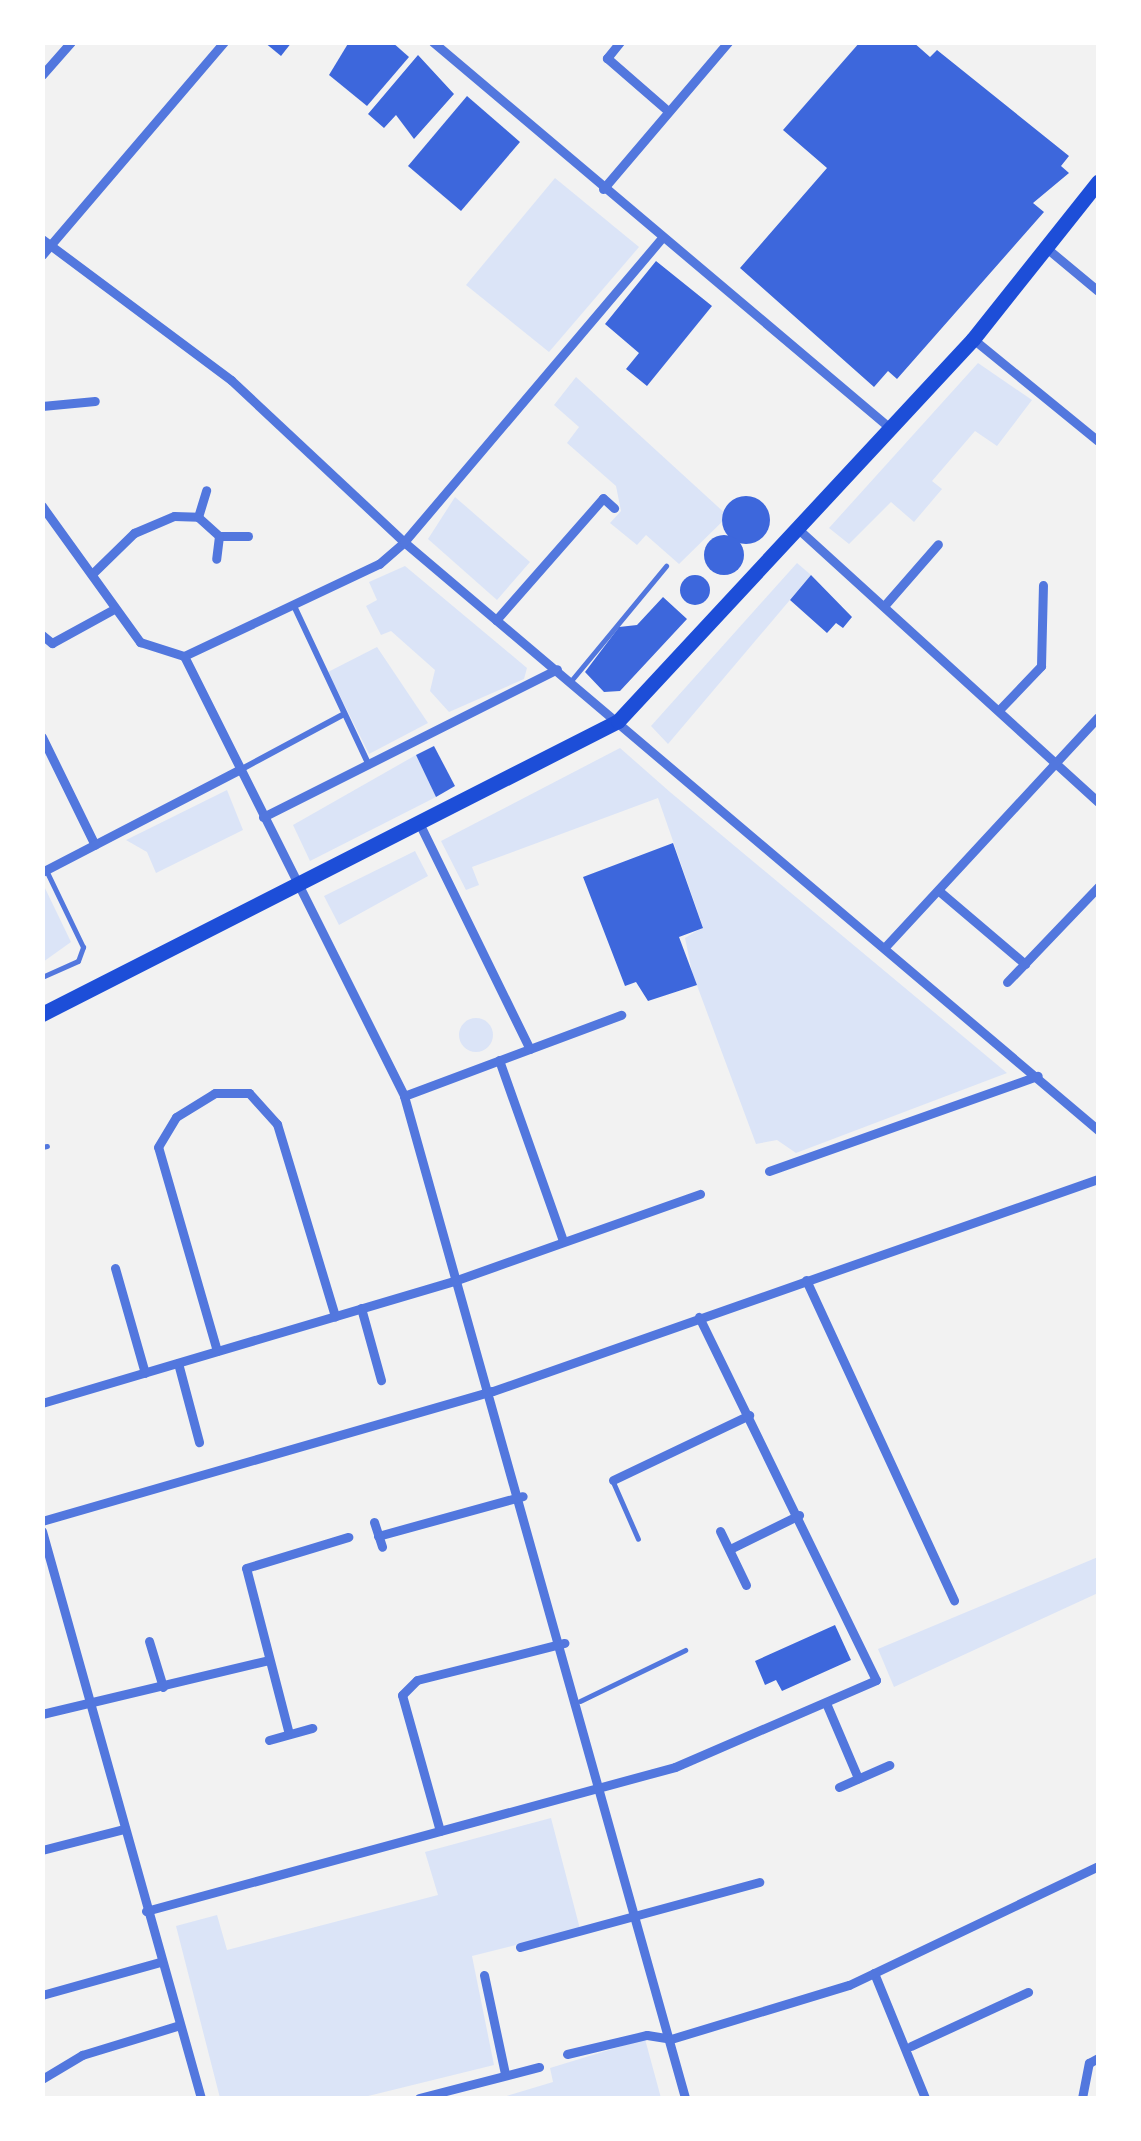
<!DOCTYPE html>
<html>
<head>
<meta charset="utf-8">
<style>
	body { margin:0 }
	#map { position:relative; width:1141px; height:2141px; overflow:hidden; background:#f2f2f2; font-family:Jost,sans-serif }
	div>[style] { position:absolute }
	.green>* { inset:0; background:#dbe4f7 }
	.round { border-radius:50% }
	.building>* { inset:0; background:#3d67dc }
	.service>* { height:5px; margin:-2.5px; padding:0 2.5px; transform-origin:2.5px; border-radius:2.5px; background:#5277de }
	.pedestrian>* { height:6px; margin:-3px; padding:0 3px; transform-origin:3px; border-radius:3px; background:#5277de }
	.minor>* { height:9px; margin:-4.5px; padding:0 4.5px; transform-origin:4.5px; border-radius:4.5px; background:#5277de }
	.trunk>* { height:15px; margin:-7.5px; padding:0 7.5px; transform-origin:7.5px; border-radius:7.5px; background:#1d4ed8 }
	span { translate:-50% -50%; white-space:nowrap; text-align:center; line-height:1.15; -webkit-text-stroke:10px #fff; paint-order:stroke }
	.frame { position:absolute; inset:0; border:45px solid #fff; pointer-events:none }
</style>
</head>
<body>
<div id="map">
	<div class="green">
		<i style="clip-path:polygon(555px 178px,639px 247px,549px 352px,466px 285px)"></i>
		<i style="clip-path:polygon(978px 363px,1032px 400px,997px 446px,975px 431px,932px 481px,942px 489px,914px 522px,891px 502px,849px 544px,829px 528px)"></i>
		<i style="clip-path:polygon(576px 377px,728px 516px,679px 564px,646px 535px,637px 545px,610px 523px,621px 511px,616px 486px,567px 443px,579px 427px,554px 405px)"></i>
		<i style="clip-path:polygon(455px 497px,530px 562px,497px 600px,428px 539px)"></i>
		<i style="clip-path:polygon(797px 563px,811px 575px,668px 744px,651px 726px)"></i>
		<i style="clip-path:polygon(405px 566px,527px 668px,524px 679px,449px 712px,430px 691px,435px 670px,391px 631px,381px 635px,366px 606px,377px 600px,369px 582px)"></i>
		<i style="clip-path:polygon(377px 647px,428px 723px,369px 754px,328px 672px)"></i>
		<i style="clip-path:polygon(620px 748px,670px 792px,1007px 1073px,796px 1153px,777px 1140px,756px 1144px,692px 972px,685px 938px,703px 927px,658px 798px,472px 867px,479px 885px,466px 890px,441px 841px)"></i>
		<i style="clip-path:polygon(416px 755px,436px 797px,310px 861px,293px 825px)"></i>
		<i style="clip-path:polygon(227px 790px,243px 830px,156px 873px,147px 852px,126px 840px)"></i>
		<i style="clip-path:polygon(415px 851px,428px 876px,339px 925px,324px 896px)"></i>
		<i style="clip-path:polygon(43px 884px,71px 942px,43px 962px)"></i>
		<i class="round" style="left:459px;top:1018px;width:34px;height:34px"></i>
		<i style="clip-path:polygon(1098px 1557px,1098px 1593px,894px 1687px,878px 1649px)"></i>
		<i style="clip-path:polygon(551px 1818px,580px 1929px,472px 1956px,494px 2065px,360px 2098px,220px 2098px,176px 1926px,217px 1915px,227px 1950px,438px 1895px,425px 1852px)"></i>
		<i style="clip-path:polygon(645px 2039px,661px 2098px,500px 2098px,553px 2082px,550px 2068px)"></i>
	</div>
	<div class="building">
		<i style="clip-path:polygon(264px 42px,292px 42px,281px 56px)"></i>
		<i style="clip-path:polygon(349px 42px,392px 42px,409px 57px,367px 106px,329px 75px)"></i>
		<i style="clip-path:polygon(860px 42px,913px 42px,930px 57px,937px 50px,1069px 156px,1061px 166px,1069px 173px,1033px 203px,1044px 212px,897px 379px,888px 371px,874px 387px,740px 268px,827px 168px,783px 130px)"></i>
		<i style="clip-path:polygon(418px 55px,454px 94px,414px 139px,396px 115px,384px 128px,368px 114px)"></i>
		<i style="clip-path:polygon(467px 96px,520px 142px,461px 211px,408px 166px)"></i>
		<i style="clip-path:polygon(656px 261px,712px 306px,647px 386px,626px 369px,639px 353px,605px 324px)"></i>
		<i class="round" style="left:722px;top:496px;width:48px;height:48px"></i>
		<i class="round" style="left:704px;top:535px;width:40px;height:40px"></i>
		<i style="clip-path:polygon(811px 575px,852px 617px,843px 628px,836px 623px,827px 633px,790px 600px)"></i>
		<i class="round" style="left:680px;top:575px;width:30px;height:30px"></i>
		<i style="clip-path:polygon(663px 597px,687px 619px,620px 691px,604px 692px,585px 672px,619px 627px,637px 625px)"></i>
		<i style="clip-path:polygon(434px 746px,455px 786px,436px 797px,416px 755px)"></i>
		<i style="clip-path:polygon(673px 843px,703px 928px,679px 937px,697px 985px,648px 1001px,636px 982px,625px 986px,583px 877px)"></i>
		<i style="clip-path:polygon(835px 1625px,851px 1660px,782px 1691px,776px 1680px,765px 1685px,755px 1661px)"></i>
	</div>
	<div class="service">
		<i style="left:570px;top:682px;width:151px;rotate:-50.4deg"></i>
		<i style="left:42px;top:977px;width:39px;rotate:-24deg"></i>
		<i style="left:78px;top:961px;width:15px;rotate:-70deg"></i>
		<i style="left:83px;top:947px;width:85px;rotate:-115.7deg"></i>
		<i style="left:42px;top:1147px;width:5px;rotate:-11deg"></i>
		<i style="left:613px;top:1482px;width:62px;rotate:66.3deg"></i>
		<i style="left:580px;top:1701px;width:117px;rotate:-25.9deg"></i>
	</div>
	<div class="pedestrian">
		<i style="left:295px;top:608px;width:174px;rotate:64.8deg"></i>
		<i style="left:240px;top:770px;width:118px;rotate:-28.3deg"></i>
	</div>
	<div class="minor">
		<i style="left:433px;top:42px;width:598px;rotate:40.19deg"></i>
		<i style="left:620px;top:42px;width:21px;rotate:129deg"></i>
		<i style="left:607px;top:58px;width:81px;rotate:41deg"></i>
		<i style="left:42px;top:75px;width:44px;rotate:-48.7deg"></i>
		<i style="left:603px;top:189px;width:193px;rotate:-49.6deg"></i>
		<i style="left:42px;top:239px;width:236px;rotate:36.7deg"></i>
		<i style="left:231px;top:380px;width:237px;rotate:43.1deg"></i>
		<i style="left:404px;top:542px;width:910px;rotate:40.27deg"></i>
		<i style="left:1044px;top:246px;width:70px;rotate:39.8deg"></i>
		<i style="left:42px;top:255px;width:280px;rotate:-49.5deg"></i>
		<i style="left:973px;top:339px;width:161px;rotate:39.2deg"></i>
		<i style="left:42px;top:406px;width:53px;rotate:-5.4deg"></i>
		<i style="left:42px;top:506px;width:168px;rotate:54.2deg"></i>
		<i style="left:140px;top:642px;width:46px;rotate:17.7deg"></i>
		<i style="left:184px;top:656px;width:216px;rotate:-25.3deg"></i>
		<i style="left:379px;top:564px;width:33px;rotate:-41deg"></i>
		<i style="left:404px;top:542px;width:399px;rotate:-49.7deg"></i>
		<i style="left:198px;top:517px;width:28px;rotate:-73deg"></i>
		<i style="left:797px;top:528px;width:407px;rotate:42.3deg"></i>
		<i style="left:219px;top:536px;width:29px"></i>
		<i style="left:92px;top:574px;width:59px;rotate:-44.3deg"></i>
		<i style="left:134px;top:533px;width:43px;rotate:-23deg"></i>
		<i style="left:174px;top:516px;width:24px;rotate:2deg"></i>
		<i style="left:198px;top:517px;width:28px;rotate:42deg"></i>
		<i style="left:219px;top:536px;width:23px;rotate:97deg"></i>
		<i style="left:884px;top:606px;width:82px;rotate:-48.9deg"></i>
		<i style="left:496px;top:620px;width:162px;rotate:-48.7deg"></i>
		<i style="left:603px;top:498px;width:15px;rotate:42deg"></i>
		<i style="left:42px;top:635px;width:13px;rotate:39deg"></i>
		<i style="left:52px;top:643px;width:71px;rotate:-28.7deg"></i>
		<i style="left:184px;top:656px;width:492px;rotate:63.4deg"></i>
		<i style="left:404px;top:1096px;width:1041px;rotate:74.33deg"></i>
		<i style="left:999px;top:710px;width:61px;rotate:-46.3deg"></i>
		<i style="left:1041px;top:666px;width:81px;rotate:-88.6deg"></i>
		<i style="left:42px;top:737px;width:120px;rotate:63.9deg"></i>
		<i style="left:263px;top:817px;width:329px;rotate:-26.7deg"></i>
		<i style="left:422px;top:829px;width:245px;rotate:63.9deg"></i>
		<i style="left:42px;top:872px;width:222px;rotate:-27.4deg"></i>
		<i style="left:939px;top:891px;width:113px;rotate:40.3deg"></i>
		<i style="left:885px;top:947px;width:313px;rotate:-47.2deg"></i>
		<i style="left:1007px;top:982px;width:132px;rotate:-46.2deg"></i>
		<i style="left:499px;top:1060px;width:192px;rotate:70.5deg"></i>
		<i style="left:404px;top:1096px;width:232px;rotate:-20.5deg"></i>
		<i style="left:769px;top:1171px;width:285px;rotate:-19.5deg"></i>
		<i style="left:115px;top:1268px;width:109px;rotate:74.1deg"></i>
		<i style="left:806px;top:1280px;width:353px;rotate:65.2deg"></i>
		<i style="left:361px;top:1308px;width:75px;rotate:74.5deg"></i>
		<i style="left:217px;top:1351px;width:212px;rotate:-106.1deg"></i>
		<i style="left:158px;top:1147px;width:35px;rotate:-59deg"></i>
		<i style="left:176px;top:1117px;width:46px;rotate:-31.6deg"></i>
		<i style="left:215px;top:1093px;width:34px"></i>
		<i style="left:249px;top:1093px;width:42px;rotate:47.9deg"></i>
		<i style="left:277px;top:1124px;width:201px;rotate:73.2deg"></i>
		<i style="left:178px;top:1363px;width:82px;rotate:75.1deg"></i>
		<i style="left:42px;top:1403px;width:430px;rotate:-16.5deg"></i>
		<i style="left:454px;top:1281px;width:261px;rotate:-19.5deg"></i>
		<i style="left:613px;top:1480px;width:151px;rotate:-25.5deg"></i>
		<i style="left:42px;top:1521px;width:469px;rotate:-16.1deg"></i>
		<i style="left:493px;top:1391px;width:641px;rotate:-19.31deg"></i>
		<i style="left:374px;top:1522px;width:26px;rotate:72deg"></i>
		<i style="left:42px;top:1531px;width:589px;rotate:74.34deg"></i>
		<i style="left:720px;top:1531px;width:60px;rotate:64.3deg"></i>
		<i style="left:378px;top:1536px;width:150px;rotate:-15.4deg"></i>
		<i style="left:730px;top:1549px;width:77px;rotate:-26.2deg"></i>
		<i style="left:149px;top:1641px;width:48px;rotate:73.1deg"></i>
		<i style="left:826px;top:1703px;width:82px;rotate:66.9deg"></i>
		<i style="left:42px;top:1714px;width:233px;rotate:-13.4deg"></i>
		<i style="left:289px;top:1734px;width:171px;rotate:-104.5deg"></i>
		<i style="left:246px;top:1568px;width:107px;rotate:-16.9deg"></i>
		<i style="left:269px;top:1740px;width:45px;rotate:-15.6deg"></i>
		<i style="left:839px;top:1787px;width:55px;rotate:-23.7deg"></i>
		<i style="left:440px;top:1831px;width:141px;rotate:-105.6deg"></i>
		<i style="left:402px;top:1695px;width:21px;rotate:-45deg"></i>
		<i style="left:417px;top:1680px;width:152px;rotate:-14.1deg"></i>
		<i style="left:42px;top:1850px;width:85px;rotate:-14.4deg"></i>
		<i style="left:146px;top:1911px;width:548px;rotate:-15.23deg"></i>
		<i style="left:675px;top:1767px;width:219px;rotate:-23.4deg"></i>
		<i style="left:876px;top:1680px;width:404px;rotate:-116deg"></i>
		<i style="left:520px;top:1947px;width:248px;rotate:-15.2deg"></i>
		<i style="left:874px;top:1973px;width:135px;rotate:67.8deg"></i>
		<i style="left:484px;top:1975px;width:101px;rotate:78deg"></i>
		<i style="left:42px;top:1995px;width:123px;rotate:-15.6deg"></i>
		<i style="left:911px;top:2046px;width:129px;rotate:-24.8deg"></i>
		<i style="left:567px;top:2054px;width:82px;rotate:-13.4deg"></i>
		<i style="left:647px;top:2035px;width:24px;rotate:9deg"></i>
		<i style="left:671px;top:2039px;width:186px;rotate:-16.9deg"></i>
		<i style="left:849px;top:1985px;width:276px;rotate:-25.5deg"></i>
		<i style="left:42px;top:2079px;width:47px;rotate:-31deg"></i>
		<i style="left:82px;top:2055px;width:102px;rotate:-17deg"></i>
		<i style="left:419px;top:2098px;width:124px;rotate:-14.5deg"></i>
		<i style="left:1082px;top:2098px;width:36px;rotate:-79deg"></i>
		<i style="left:1089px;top:2063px;width:10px;rotate:-29deg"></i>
	</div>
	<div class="trunk">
		<i style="left:42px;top:1014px;width:646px;rotate:-26.96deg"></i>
		<i style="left:618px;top:721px;width:521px;rotate:-47.1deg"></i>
		<i style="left:973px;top:339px;width:201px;rotate:-51.5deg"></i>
	</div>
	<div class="frame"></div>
</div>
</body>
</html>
